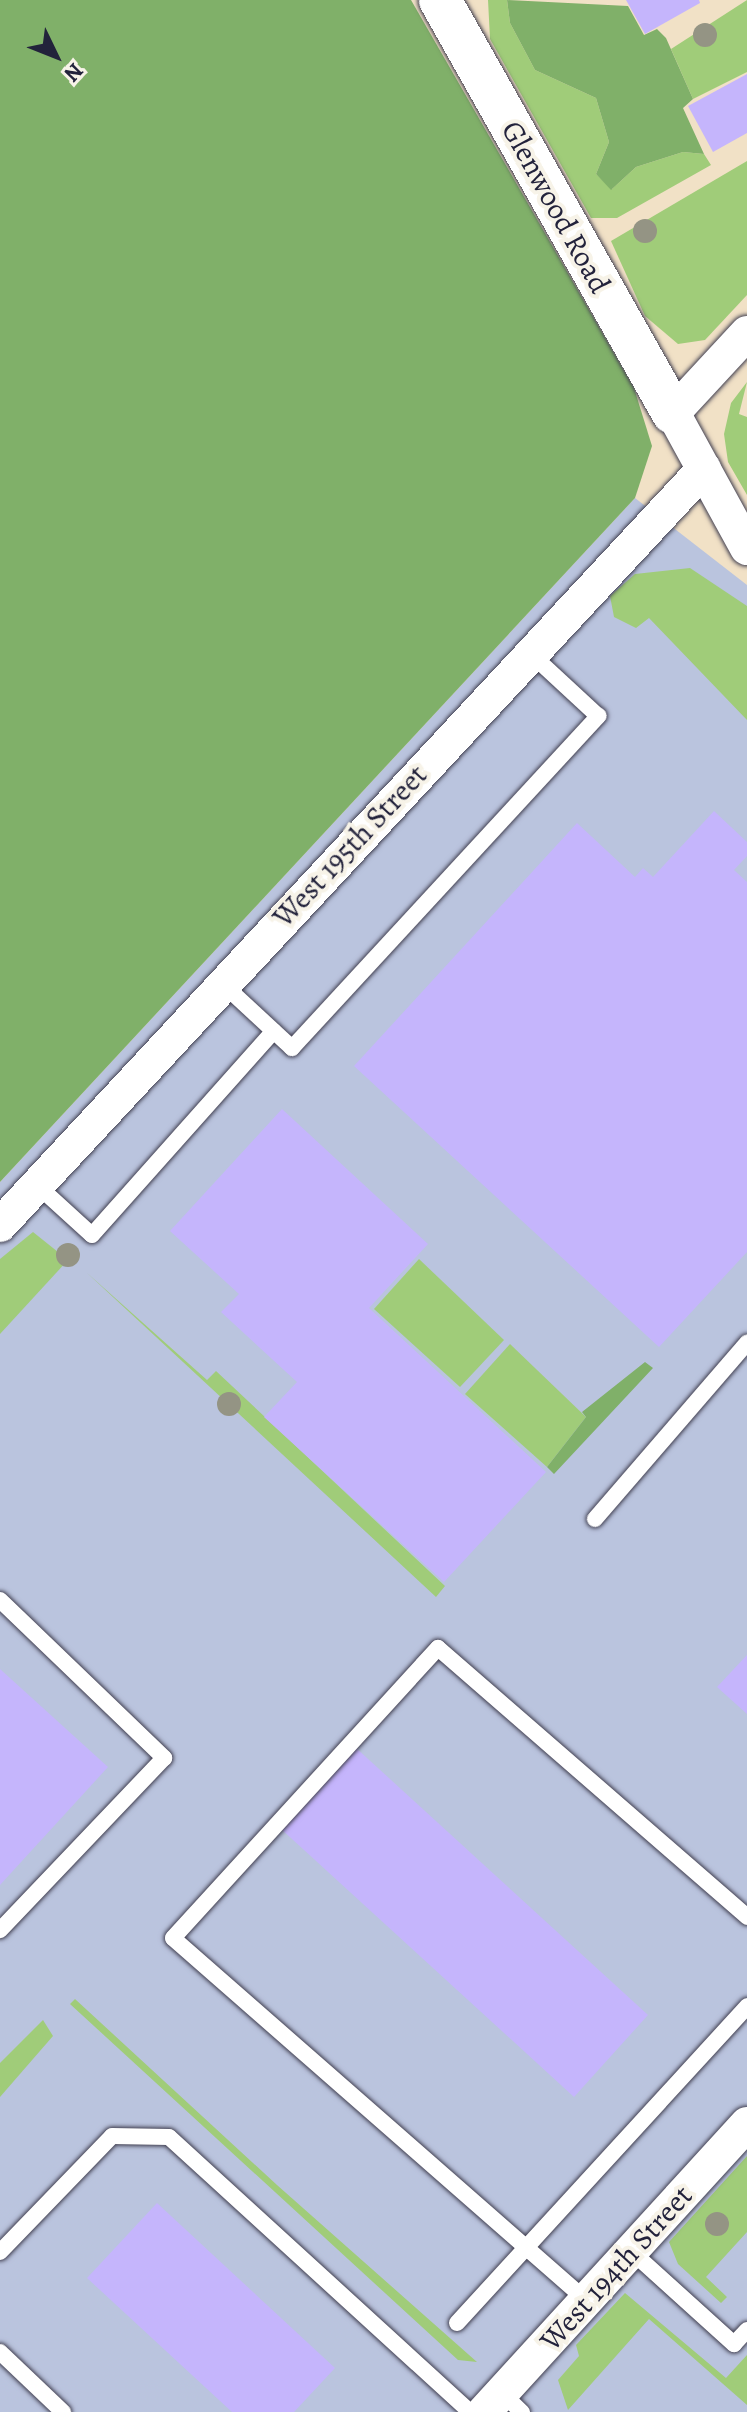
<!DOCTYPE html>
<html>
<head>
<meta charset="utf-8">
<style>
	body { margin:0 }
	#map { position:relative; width:747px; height:2412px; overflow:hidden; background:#f1e1c6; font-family:Alegreya,serif }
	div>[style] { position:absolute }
	.industrial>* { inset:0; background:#bac4de }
	.green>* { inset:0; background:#a0cc79 }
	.forest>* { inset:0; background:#80b069 }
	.building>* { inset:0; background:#c5b5fc }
	.roads { filter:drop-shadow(0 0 2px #413f50) drop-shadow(0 0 2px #413f50) }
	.service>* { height:16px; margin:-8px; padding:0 8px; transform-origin:8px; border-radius:8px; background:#fff }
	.minor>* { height:34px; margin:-17px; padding:0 17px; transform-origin:17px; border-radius:17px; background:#fff }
	.tertiary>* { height:42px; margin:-21px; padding:0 21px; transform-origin:21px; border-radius:21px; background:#fff }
	.trees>* { width:24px; height:24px; margin:-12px; border-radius:50%; background:#949484 }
	span { translate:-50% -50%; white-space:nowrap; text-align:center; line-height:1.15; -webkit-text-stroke:8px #f7f3e8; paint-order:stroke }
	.street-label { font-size:30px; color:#22223b }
	.north { position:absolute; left:16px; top:16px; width:80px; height:80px; -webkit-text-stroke:6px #f7f3e8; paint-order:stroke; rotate:133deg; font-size:22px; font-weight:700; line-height:32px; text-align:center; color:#22223b }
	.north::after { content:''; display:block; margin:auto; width:28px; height:36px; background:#22223b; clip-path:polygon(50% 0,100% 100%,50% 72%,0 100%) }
</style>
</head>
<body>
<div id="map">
	<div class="industrial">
		<i style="clip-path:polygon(635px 498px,747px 585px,747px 2412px,0 2412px,0 1182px)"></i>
	</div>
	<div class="green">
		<i style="clip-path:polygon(488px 0,507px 0,510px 23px,535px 70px,596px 98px,609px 142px,596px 174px,612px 189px,636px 167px,683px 152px,704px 154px,711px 165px,617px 218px,591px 218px,490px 39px)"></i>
		<i style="clip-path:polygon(747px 0,747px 72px,693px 99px,671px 49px)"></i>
		<i style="clip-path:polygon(747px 161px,747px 295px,705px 340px,678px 344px,645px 316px,611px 241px)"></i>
		<i style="clip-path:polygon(747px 382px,739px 414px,747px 417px,747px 495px,728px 462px,724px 434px,731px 403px)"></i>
		<i style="clip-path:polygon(690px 568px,747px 606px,747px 720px,649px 618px,636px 628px,614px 617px,610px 596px,635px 574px)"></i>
		<i style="clip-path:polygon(33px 1232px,68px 1260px,0 1334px,0 1259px)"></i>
		<i style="clip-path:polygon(419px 1259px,504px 1340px,460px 1387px,374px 1309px)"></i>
		<i style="clip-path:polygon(86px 1272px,207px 1380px,216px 1371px,445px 1586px,436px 1597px)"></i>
		<i style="clip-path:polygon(510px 1344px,586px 1417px,547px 1467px,465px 1394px)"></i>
		<i style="clip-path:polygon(75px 1999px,277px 2185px,477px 2362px,458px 2360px,70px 2004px)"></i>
		<i style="clip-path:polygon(43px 2020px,53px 2036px,0 2097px,0 2063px)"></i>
		<i style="clip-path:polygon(747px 2156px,747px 2232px,706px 2277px,727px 2297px,721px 2303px,678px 2264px,669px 2242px)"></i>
		<i style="clip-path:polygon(625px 2293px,726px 2378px,747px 2355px,747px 2405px,649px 2319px,568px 2410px,558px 2380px,579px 2356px,576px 2345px)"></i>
	</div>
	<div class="forest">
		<i style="clip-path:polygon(0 0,411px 0,634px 388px,652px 446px,635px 498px,0 1182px)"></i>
		<i style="clip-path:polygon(507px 0,628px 6px,644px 35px,657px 29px,666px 38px,693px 99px,683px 108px,704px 154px,683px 152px,636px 167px,611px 190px,596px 174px,609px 142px,596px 98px,535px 70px,510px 23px)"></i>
		<i style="clip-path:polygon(645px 1362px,653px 1368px,554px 1474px,547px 1467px,586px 1417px,582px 1412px)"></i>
	</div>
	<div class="building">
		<i style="clip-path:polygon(626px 0,699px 0,700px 3px,645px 34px)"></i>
		<i style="clip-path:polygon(747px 74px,747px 133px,713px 152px,688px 106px)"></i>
		<i style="clip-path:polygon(714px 811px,747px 842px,747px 856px,734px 870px,747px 882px,747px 1252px,659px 1347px,354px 1066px,577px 823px,635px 877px,643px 868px,653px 877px)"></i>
		<i style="clip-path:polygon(282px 1109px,428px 1244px,369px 1308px,546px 1472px,444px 1582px,264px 1417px,297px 1382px,221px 1312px,239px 1294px,170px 1231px)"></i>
		<i style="clip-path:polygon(747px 1655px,747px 1714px,717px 1687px)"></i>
		<i style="clip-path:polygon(0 1669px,108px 1767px,0 1885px)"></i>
		<i style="clip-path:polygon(355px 1747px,648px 2015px,574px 2097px,280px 1828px)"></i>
		<i style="clip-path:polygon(157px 2203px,335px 2368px,294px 2412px,232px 2412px,87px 2278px)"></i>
	</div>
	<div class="roads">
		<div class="service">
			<i style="left:223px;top:984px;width:94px;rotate:42.8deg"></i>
			<i style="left:292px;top:1048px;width:452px;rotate:-47.3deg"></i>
			<i style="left:598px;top:716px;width:93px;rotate:-137.2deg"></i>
			<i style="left:37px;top:1185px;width:74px;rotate:42.3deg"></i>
			<i style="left:92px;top:1235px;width:273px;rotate:-48.3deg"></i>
			<i style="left:595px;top:1519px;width:233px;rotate:-49.2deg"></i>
			<i style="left:0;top:1600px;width:228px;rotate:43.9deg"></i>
			<i style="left:164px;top:1758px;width:238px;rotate:133.6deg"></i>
			<i style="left:631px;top:2251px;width:139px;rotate:42.1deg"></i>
			<i style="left:734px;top:2344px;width:19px;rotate:-47deg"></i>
			<i style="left:0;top:2252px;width:161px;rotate:-46deg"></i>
			<i style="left:112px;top:2136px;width:57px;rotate:1deg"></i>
			<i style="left:169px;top:2137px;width:408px;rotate:42.4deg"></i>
			<i style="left:586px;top:2300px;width:549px;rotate:-138.77deg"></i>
			<i style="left:173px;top:1938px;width:393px;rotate:-47.6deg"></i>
			<i style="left:438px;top:1648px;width:410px;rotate:41deg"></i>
			<i style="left:457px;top:2323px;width:430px;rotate:-47.5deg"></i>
			<i style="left:0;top:2352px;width:87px;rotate:43.6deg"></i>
			<i style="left:502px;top:2393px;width:28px;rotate:44deg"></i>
		</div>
		<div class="minor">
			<i style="left:747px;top:333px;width:109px;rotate:132.8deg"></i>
			<i style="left:673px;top:413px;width:154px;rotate:61.3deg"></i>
			<i style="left:0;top:1225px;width:1033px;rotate:-47.04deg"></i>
			<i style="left:484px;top:2412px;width:390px;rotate:-47.6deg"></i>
		</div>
		<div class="tertiary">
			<i style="left:440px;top:0;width:474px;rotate:60.6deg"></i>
		</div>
	</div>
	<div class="trees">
		<i style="left:705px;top:35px"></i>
		<i style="left:645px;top:231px"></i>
		<i style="left:68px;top:1255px"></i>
		<i style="left:229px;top:1404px"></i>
		<i style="left:717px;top:2224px"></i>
	</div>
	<div class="street-label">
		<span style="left:556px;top:207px;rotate:61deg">Glenwood Road</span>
		<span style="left:350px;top:846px;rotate:-47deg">West 195th Street</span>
		<span style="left:616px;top:2268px;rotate:-48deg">West 194th Street</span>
	</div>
	<div class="north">N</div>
</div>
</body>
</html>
